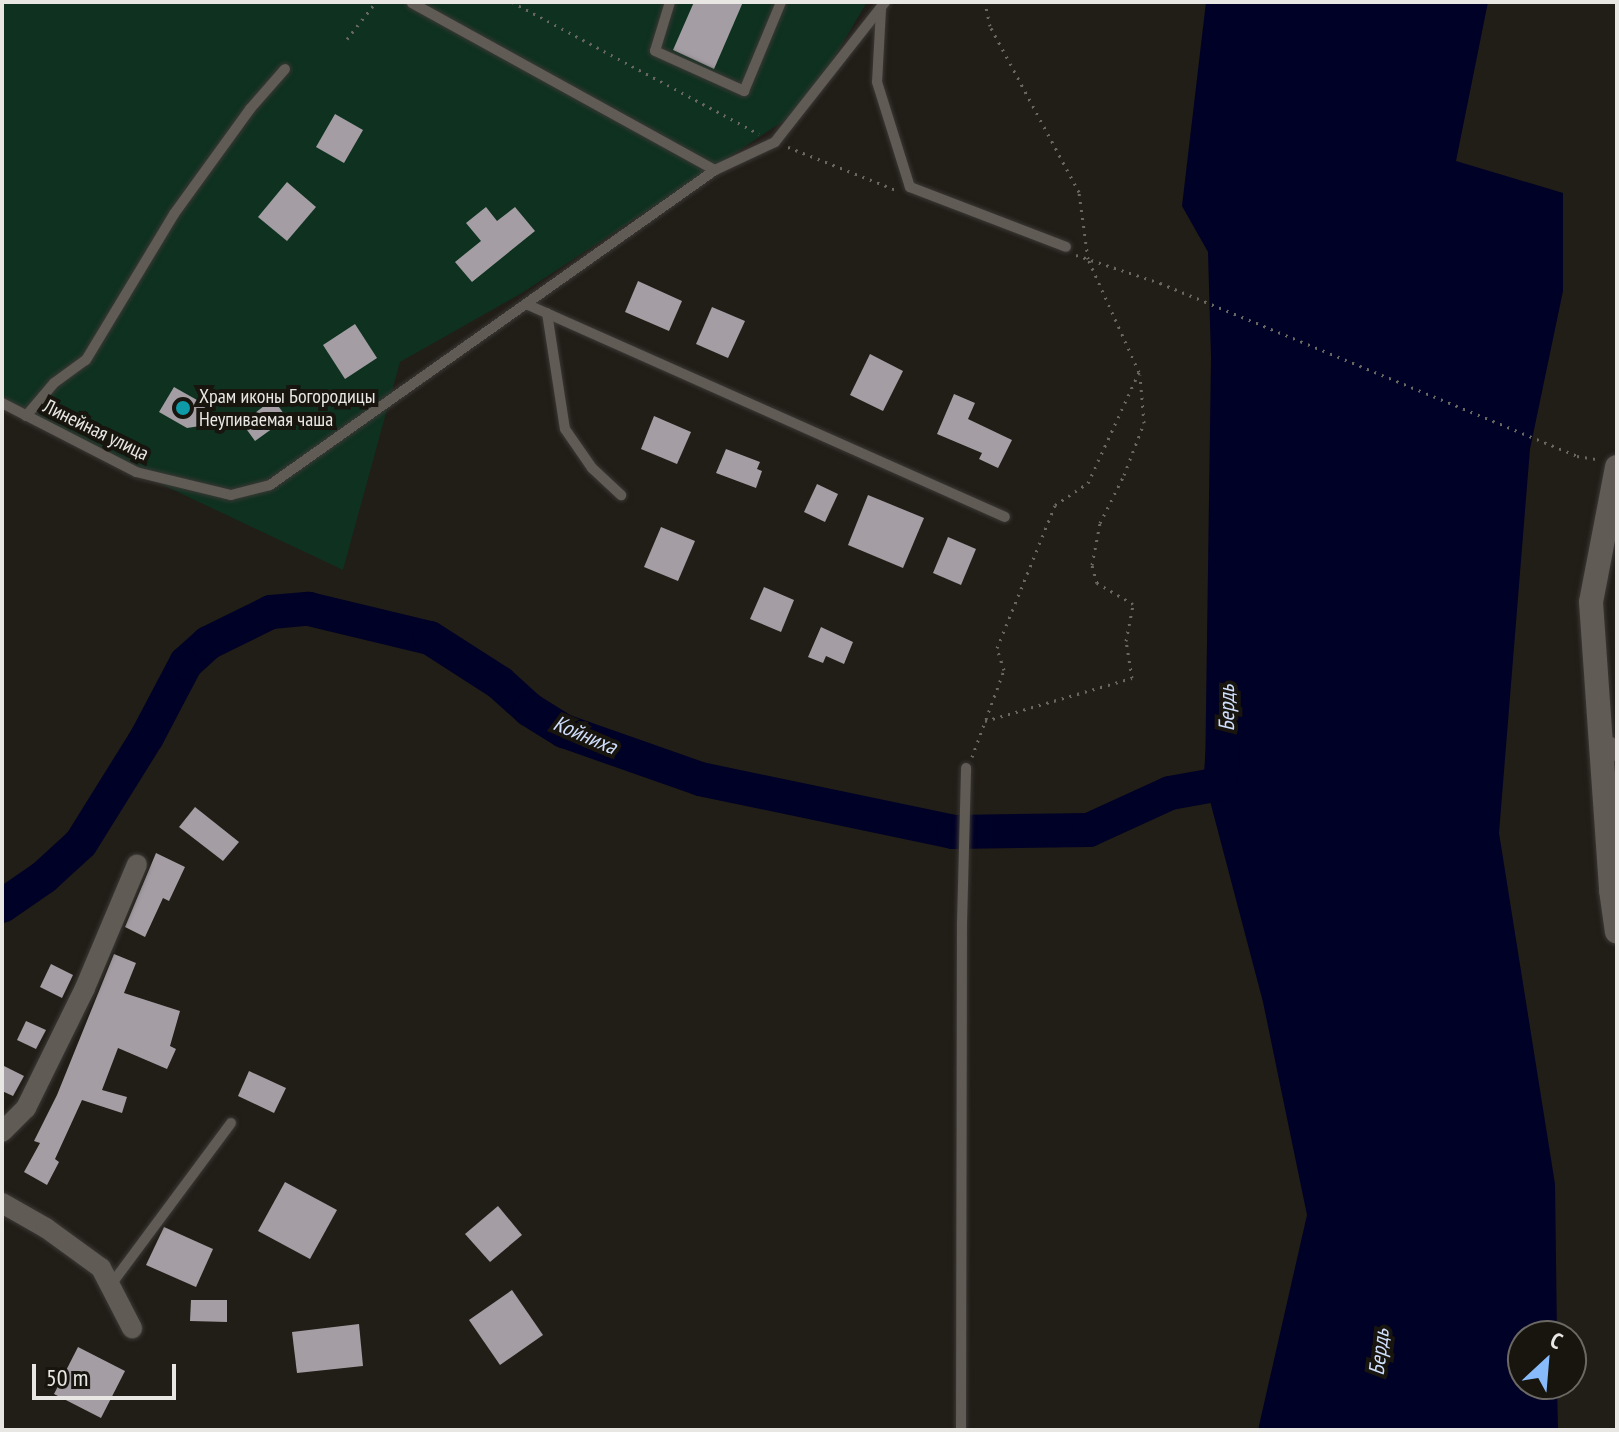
<!DOCTYPE html>
<html>
<head>
<meta charset="utf-8">
<style>
	body { margin:0 }
	#map { position:relative; width:1619px; height:1432px; overflow:hidden; background:#211d17; font-family:"PT Sans Narrow",sans-serif }
	div>[style] { position:absolute }
	.green>* { inset:0; background:#0f3120 }
	.water>* { inset:0; background:#000126 }
	.river>* { height:34px; margin:-17px; padding:0 17px; transform-origin:17px; border-radius:17px; background:#000126 }
	.building>* { inset:0; background:#a49ea4 }
	.path>* { height:3px; margin-top:-1.5px; transform-origin:0; background:repeating-linear-gradient(90deg,#6a6761 0 2px,transparent 0 8px) }
	.roads { filter:drop-shadow(0 0 2px #3b3835) drop-shadow(0 0 2px #3b3835) }
	.service>* { height:10px; margin:-5px; padding:0 5px; transform-origin:5px; border-radius:5px; background:#605b55 }
	.minor>* { height:20px; margin:-10px; padding:0 10px; transform-origin:10px; border-radius:10px; background:#605b55 }
	.tertiary>* { height:24px; margin:-12px; padding:0 12px; transform-origin:12px; border-radius:12px; background:#605b55 }
	.dots>* { width:22px; height:22px; translate:-50% -50%; box-sizing:border-box; border:4px solid #18140e; border-radius:50% }
	span { translate:-50% -50%; white-space:nowrap; text-align:center; line-height:1.15; -webkit-text-stroke:8px #18140e; paint-order:stroke }
	.poi-label { font-size:20px; color:#e9e7e3 }
	.left { translate:0 -50%; text-align:left }
	.street-label { font-size:20px; color:#e9e7e3 }
	.water-label { font-size:22px; color:#cedefc; font-style:italic }
	.frame { position:absolute; inset:0; border:4px solid #e9e7e3; pointer-events:none }
	.north { position:absolute; left:1507px; top:1320px; width:80px; height:80px; box-sizing:border-box; background:#18140e; border:2px solid #6c6863; border-radius:50%; rotate:26deg; font-size:22px; font-weight:700; line-height:32px; text-align:center; color:#e9e7e3 }
	.north::after { content:''; display:block; margin:auto; width:28px; height:36px; background:#87bbfb; clip-path:polygon(50% 0,100% 100%,50% 72%,0 100%) }
	.scale { position:absolute; left:32px; top:1364px; width:144px; height:36px; box-sizing:border-box; border:4px solid #e9e7e3; border-top:0; padding-left:10px; font-size:24px; line-height:28px; white-space:nowrap; color:#e9e7e3; -webkit-text-stroke:6px #18140e; paint-order:stroke }
</style>
</head>
<body>
<div id="map">
	<div class="green">
		<i style="clip-path:polygon(2px 2px,867px 2px,805px 107px,522px 293px,400px 362px,343px 570px,2px 409px)"></i>
	</div>
	<div class="water">
		<i style="clip-path:polygon(1206px 2px,1488px 2px,1456px 161px,1563px 193px,1563px 291px,1530px 449px,1499px 833px,1555px 1184px,1557px 1336px,1523px 1336px,1523px 1384px,1557px 1384px,1558px 1430px,1258px 1430px,1307px 1215px,1263px 1002px,1205px 782px,1211px 357px,1208px 252px,1182px 206px)"></i>
	</div>
	<div class="river">
		<i style="left:2px;top:906px;width:51px;rotate:-34.6deg"></i>
		<i style="left:44px;top:877px;width:50px;rotate:-42.6deg"></i>
		<i style="left:81px;top:843px;width:125px;rotate:-58.1deg"></i>
		<i style="left:147px;top:737px;width:84px;rotate:-62.2deg"></i>
		<i style="left:186px;top:663px;width:30px;rotate:-42deg"></i>
		<i style="left:208px;top:643px;width:70px;rotate:-26.2deg"></i>
		<i style="left:271px;top:612px;width:38px;rotate:-5deg"></i>
		<i style="left:309px;top:609px;width:124px;rotate:13.5deg"></i>
		<i style="left:430px;top:638px;width:83px;rotate:32.7deg"></i>
		<i style="left:500px;top:683px;width:40px;rotate:42deg"></i>
		<i style="left:530px;top:710px;width:40px;rotate:32deg"></i>
		<i style="left:564px;top:731px;width:144px;rotate:19.4deg"></i>
		<i style="left:700px;top:779px;width:258px;rotate:11.8deg"></i>
		<i style="left:953px;top:832px;width:136px;rotate:-0.8deg"></i>
		<i style="left:1089px;top:830px;width:89px;rotate:-24.6deg"></i>
		<i style="left:1170px;top:793px;width:51px;rotate:-10.2deg"></i>
		<i style="left:1220px;top:784px;width:33px;rotate:-85deg"></i>
	</div>
	<div class="building">
		<i style="clip-path:polygon(694px 2px,743px 2px,714px 69px,673px 50px)"></i>
		<i style="clip-path:polygon(335px 114px,363px 130px,344px 163px,316px 147px)"></i>
		<i style="clip-path:polygon(287px 182px,316px 207px,287px 241px,258px 217px)"></i>
		<i style="clip-path:polygon(486px 207px,497px 221px,515px 207px,535px 231px,472px 282px,455px 262px,481px 241px,466px 223px)"></i>
		<i style="clip-path:polygon(638px 281px,682px 301px,669px 331px,625px 312px)"></i>
		<i style="clip-path:polygon(712px 307px,745px 321px,728px 358px,696px 344px)"></i>
		<i style="clip-path:polygon(355px 324px,377px 358px,345px 379px,323px 345px)"></i>
		<i style="clip-path:polygon(870px 354px,903px 371px,883px 411px,850px 395px)"></i>
		<i style="clip-path:polygon(174px 387px,204px 404px,206px 414px,200px 426px,187px 428px,159px 412px)"></i>
		<i style="clip-path:polygon(954px 394px,975px 403px,968px 419px,1012px 440px,998px 468px,979px 459px,982px 453px,937px 434px)"></i>
		<i style="clip-path:polygon(273px 399px,287px 418px,255px 441px,242px 423px)"></i>
		<i style="clip-path:polygon(654px 416px,691px 432px,677px 464px,641px 449px)"></i>
		<i style="clip-path:polygon(726px 449px,760px 462px,757px 469px,762px 471px,756px 488px,716px 473px)"></i>
		<i style="clip-path:polygon(817px 484px,838px 494px,825px 522px,804px 512px)"></i>
		<i style="clip-path:polygon(868px 495px,924px 518px,903px 568px,848px 545px)"></i>
		<i style="clip-path:polygon(661px 527px,695px 541px,678px 581px,644px 567px)"></i>
		<i style="clip-path:polygon(948px 537px,976px 549px,961px 585px,933px 573px)"></i>
		<i style="clip-path:polygon(764px 587px,794px 600px,781px 632px,750px 619px)"></i>
		<i style="clip-path:polygon(821px 627px,853px 642px,844px 664px,826px 656px,823px 663px,808px 657px)"></i>
		<i style="clip-path:polygon(195px 807px,239px 842px,223px 861px,179px 827px)"></i>
		<i style="clip-path:polygon(156px 853px,185px 867px,169px 901px,163px 898px,145px 937px,125px 927px)"></i>
		<i style="clip-path:polygon(114px 954px,136px 963px,124px 993px,180px 1011px,170px 1046px,176px 1049px,167px 1069px,118px 1048px,102px 1090px,127px 1097px,122px 1113px,82px 1100px,55px 1159px,59px 1162px,47px 1185px,24px 1172px,40px 1143px,34px 1141px,57px 1095px)"></i>
		<i style="clip-path:polygon(51px 964px,73px 975px,62px 998px,40px 987px)"></i>
		<i style="clip-path:polygon(26px 1021px,46px 1030px,36px 1049px,17px 1040px)"></i>
		<i style="clip-path:polygon(2px 1065px,24px 1076px,13px 1096px,2px 1091px)"></i>
		<i style="clip-path:polygon(249px 1071px,286px 1088px,274px 1113px,238px 1096px)"></i>
		<i style="clip-path:polygon(285px 1182px,337px 1210px,310px 1259px,258px 1231px)"></i>
		<i style="clip-path:polygon(498px 1206px,522px 1235px,490px 1262px,465px 1234px)"></i>
		<i style="clip-path:polygon(164px 1227px,213px 1249px,196px 1287px,146px 1265px)"></i>
		<i style="clip-path:polygon(512px 1290px,543px 1335px,500px 1365px,469px 1320px)"></i>
		<i style="clip-path:polygon(191px 1300px,227px 1300px,227px 1322px,190px 1321px)"></i>
		<i style="clip-path:polygon(359px 1324px,363px 1366px,297px 1373px,292px 1332px)"></i>
		<i style="clip-path:polygon(78px 1347px,125px 1371px,101px 1418px,54px 1394px)"></i>
	</div>
	<div class="path">
		<i style="left:512px;top:2px;width:280px;rotate:28.1deg"></i>
		<i style="left:347px;top:39px;width:47px;rotate:-51.9deg"></i>
		<i style="left:788px;top:147px;width:116px;rotate:21.7deg"></i>
		<i style="left:1076px;top:255px;width:89px;rotate:18.4deg"></i>
		<i style="left:1160px;top:283px;width:451px;rotate:22.5deg"></i>
		<i style="left:1577px;top:456px;width:20px;rotate:9deg"></i>
		<i style="left:985px;top:721px;width:153px;rotate:-16.3deg"></i>
		<i style="left:1132px;top:678px;width:37px;rotate:-99deg"></i>
		<i style="left:1126px;top:641px;width:38px;rotate:-79deg"></i>
		<i style="left:1133px;top:604px;width:42px;rotate:-149.7deg"></i>
		<i style="left:1097px;top:583px;width:19px;rotate:-106deg"></i>
		<i style="left:1092px;top:565px;width:43px;rotate:-79.2deg"></i>
		<i style="left:1100px;top:523px;width:54px;rotate:-63.4deg"></i>
		<i style="left:1124px;top:475px;width:56px;rotate:-69deg"></i>
		<i style="left:1144px;top:423px;width:48px;rotate:-94.8deg"></i>
		<i style="left:972px;top:757px;width:93px;rotate:-69.8deg"></i>
		<i style="left:1004px;top:670px;width:23px;rotate:-108deg"></i>
		<i style="left:997px;top:648px;width:154px;rotate:-67.9deg"></i>
		<i style="left:1055px;top:505px;width:40px;rotate:-34deg"></i>
		<i style="left:1088px;top:483px;width:122px;rotate:-65.3deg"></i>
		<i style="left:1139px;top:372px;width:124px;rotate:-114.3deg"></i>
		<i style="left:1088px;top:259px;width:68px;rotate:-97.7deg"></i>
		<i style="left:1079px;top:192px;width:188px;rotate:-118.2deg"></i>
		<i style="left:990px;top:26px;width:25px;rotate:-102deg"></i>
	</div>
	<div class="roads">
		<div class="service">
			<i style="left:670px;top:2px;width:51px;rotate:107deg"></i>
			<i style="left:655px;top:51px;width:98px;rotate:24.2deg"></i>
			<i style="left:744px;top:91px;width:96px;rotate:-67.4deg"></i>
			<i style="left:412px;top:3px;width:346px;rotate:28.9deg"></i>
			<i style="left:881px;top:9px;width:73px;rotate:93.1deg"></i>
			<i style="left:877px;top:82px;width:110px;rotate:72.6deg"></i>
			<i style="left:910px;top:187px;width:167px;rotate:21deg"></i>
			<i style="left:526px;top:304px;width:524px;rotate:23.97deg"></i>
			<i style="left:547px;top:313px;width:117px;rotate:81.2deg"></i>
			<i style="left:565px;top:429px;width:47px;rotate:55.3deg"></i>
			<i style="left:592px;top:468px;width:40px;rotate:43deg"></i>
			<i style="left:2px;top:403px;width:151px;rotate:27.2deg"></i>
			<i style="left:136px;top:472px;width:98px;rotate:13.6deg"></i>
			<i style="left:231px;top:495px;width:40px;rotate:-14.4deg"></i>
			<i style="left:270px;top:485px;width:545px;rotate:-35.29deg"></i>
			<i style="left:715px;top:170px;width:66px;rotate:-25deg"></i>
			<i style="left:775px;top:142px;width:178px;rotate:-51.8deg"></i>
			<i style="left:26px;top:416px;width:43px;rotate:-49.7deg"></i>
			<i style="left:54px;top:383px;width:39px;rotate:-36deg"></i>
			<i style="left:86px;top:360px;width:170px;rotate:-58.9deg"></i>
			<i style="left:174px;top:214px;width:130px;rotate:-54.1deg"></i>
			<i style="left:250px;top:109px;width:53px;rotate:-48.8deg"></i>
			<i style="left:110px;top:1286px;width:203px;rotate:-53.4deg"></i>
			<i style="left:961px;top:1430px;width:506px;rotate:-89.89deg"></i>
			<i style="left:962px;top:924px;width:156px;rotate:-88.5deg"></i>
		</div>
		<div class="minor">
			<i style="left:1599px;top:741px;width:21px;rotate:29deg"></i>
			<i style="left:2px;top:1132px;width:34px;rotate:-45deg"></i>
			<i style="left:26px;top:1108px;width:134px;rotate:-63.8deg"></i>
			<i style="left:85px;top:988px;width:134px;rotate:-67.2deg"></i>
			<i style="left:2px;top:1203px;width:51px;rotate:29.6deg"></i>
			<i style="left:46px;top:1228px;width:68px;rotate:36deg"></i>
			<i style="left:101px;top:1268px;width:68px;rotate:62.7deg"></i>
		</div>
		<div class="tertiary">
			<i style="left:1617px;top:467px;width:137px;rotate:100.9deg"></i>
			<i style="left:1591px;top:602px;width:289px;rotate:86deg"></i>
			<i style="left:1611px;top:890px;width:42px;rotate:81.9deg"></i>
		</div>
	</div>
	<div class="dots">
		<i style="left:183px;top:408px;background:#0f9aa8"></i>
	</div>
	<div class="poi-label">
		<span class="left" style="left:199px;top:408px">Храм иконы Богородицы<br>Неупиваемая чаша</span>
	</div>
	<div class="street-label">
		<span style="left:96px;top:430px;rotate:26deg">Линейная улица</span>
	</div>
	<div class="water-label">
		<span style="left:1227px;top:708px;rotate:-90deg">Бердь</span>
		<span style="left:585px;top:735px;rotate:23deg">Койниха</span>
		<span style="left:1379px;top:1352px;rotate:-83deg">Бердь</span>
	</div>
	<div class="frame"></div>
	<div class="north">С</div>
	<div class="scale">50 m</div>
</div>
</body>
</html>
